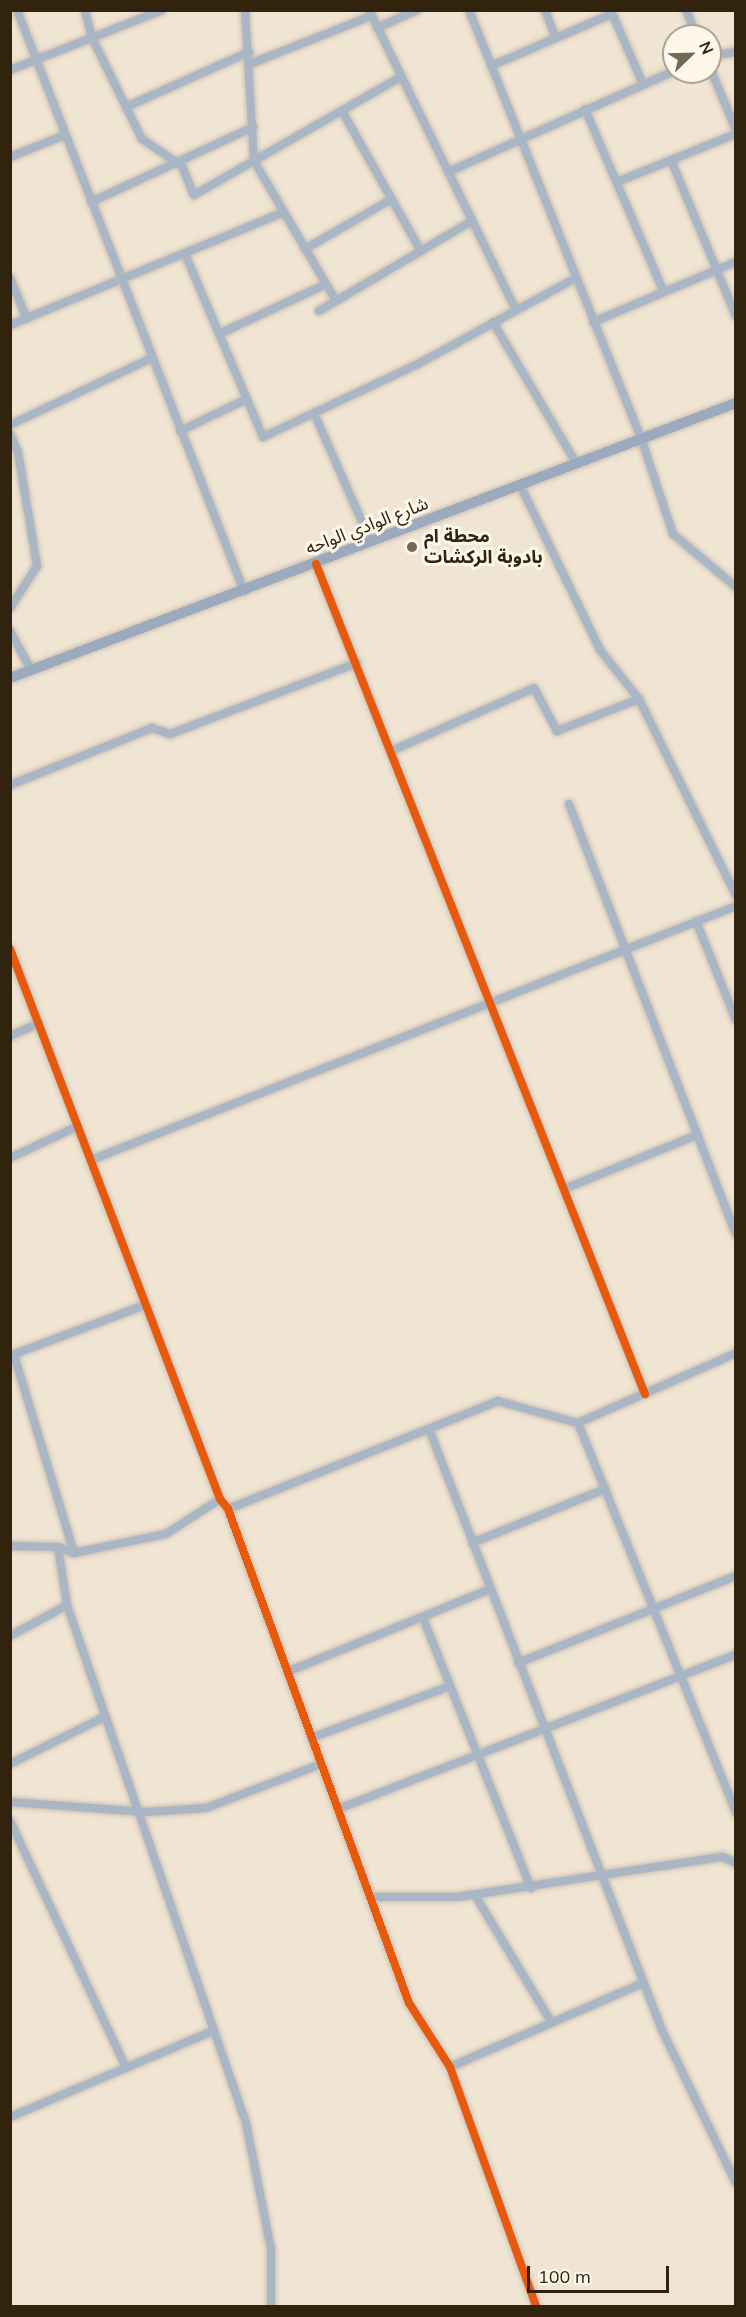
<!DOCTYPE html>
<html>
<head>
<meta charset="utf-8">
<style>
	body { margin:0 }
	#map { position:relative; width:746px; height:2317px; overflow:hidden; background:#f0e4d3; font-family:Mulish,"Noto Sans Arabic",sans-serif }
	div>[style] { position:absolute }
	.roads { filter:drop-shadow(0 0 2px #cbc0b2) drop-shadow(0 0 2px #cbc0b2) }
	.street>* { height:8px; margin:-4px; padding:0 4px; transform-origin:4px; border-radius:4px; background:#a9b6c5 }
	.secondary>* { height:10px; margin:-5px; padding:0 5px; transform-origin:5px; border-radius:5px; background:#9caabd }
	.cycleway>* { height:8px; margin:-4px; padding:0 4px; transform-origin:4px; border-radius:4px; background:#e8590c }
	.dots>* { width:16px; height:16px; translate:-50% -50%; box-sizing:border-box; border:3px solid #fdf6eb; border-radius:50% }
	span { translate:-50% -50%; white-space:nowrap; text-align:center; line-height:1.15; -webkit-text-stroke:6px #fdf6eb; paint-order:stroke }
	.street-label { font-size:18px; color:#31230e }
	.poi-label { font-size:18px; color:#31230e; font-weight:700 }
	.left { translate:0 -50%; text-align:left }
	.frame { position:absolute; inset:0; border:12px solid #31230e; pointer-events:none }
	.north { position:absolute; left:662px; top:24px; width:60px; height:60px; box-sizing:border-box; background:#fdf6eb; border:2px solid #aba293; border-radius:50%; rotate:67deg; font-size:16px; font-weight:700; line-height:24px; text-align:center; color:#31230e }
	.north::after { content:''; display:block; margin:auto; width:21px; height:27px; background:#746753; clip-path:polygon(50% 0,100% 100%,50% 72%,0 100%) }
	.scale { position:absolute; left:527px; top:2266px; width:142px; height:27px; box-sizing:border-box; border:3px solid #31230e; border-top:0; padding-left:8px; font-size:18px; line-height:21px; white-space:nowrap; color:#31230e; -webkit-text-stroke:4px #fdf6eb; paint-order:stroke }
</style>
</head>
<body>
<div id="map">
	<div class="roads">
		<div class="street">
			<i style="left:17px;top:10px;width:624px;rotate:68.66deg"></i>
			<i style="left:85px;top:10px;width:29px;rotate:76deg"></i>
			<i style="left:92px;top:38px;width:113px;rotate:63.7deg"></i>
			<i style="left:142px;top:139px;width:48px;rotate:34deg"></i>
			<i style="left:182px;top:166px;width:31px;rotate:68deg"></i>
			<i style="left:194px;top:195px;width:238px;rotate:-29.7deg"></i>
			<i style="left:245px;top:10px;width:151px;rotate:86.6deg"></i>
			<i style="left:254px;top:161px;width:162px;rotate:59.6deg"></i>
			<i style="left:369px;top:10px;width:334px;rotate:63.9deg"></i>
			<i style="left:469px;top:10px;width:461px;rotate:68.1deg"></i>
			<i style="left:641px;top:438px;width:101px;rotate:71.6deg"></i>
			<i style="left:673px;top:534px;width:82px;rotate:40.1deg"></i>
			<i style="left:545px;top:10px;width:30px;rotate:69deg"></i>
			<i style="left:686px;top:10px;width:28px;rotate:67deg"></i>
			<i style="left:611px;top:11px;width:80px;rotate:66.3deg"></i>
			<i style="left:377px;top:28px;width:44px;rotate:-24.2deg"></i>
			<i style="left:710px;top:56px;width:26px;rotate:-9deg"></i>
			<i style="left:250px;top:64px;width:130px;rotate:-21.6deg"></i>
			<i style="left:491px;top:66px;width:132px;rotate:-23.3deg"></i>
			<i style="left:710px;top:68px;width:67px;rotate:67.2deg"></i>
			<i style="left:10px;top:70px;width:163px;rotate:-21.5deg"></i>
			<i style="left:126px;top:107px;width:135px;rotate:-24.1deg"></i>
			<i style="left:585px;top:109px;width:199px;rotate:66.7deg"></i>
			<i style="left:342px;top:111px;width:161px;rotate:60.6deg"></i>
			<i style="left:10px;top:157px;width:59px;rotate:-21.8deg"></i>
			<i style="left:671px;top:160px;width:169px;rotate:67.4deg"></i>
			<i style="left:448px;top:172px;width:248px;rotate:-24.1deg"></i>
			<i style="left:617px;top:182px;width:128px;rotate:-22deg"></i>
			<i style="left:91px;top:202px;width:179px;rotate:-24.8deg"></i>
			<i style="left:305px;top:249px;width:100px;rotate:-29.9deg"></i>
			<i style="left:185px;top:254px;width:199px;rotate:66.9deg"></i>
			<i style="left:263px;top:437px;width:171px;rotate:-25.2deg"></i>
			<i style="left:418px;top:364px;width:180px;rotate:-28.6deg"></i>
			<i style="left:10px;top:278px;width:44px;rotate:67.5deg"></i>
			<i style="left:319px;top:311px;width:178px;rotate:-30.5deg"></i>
			<i style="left:493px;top:322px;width:164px;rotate:59.5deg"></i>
			<i style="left:593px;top:322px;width:155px;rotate:-22.8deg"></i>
			<i style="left:10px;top:325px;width:296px;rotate:-22.4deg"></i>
			<i style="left:219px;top:334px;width:118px;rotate:-25deg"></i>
			<i style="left:314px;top:413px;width:141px;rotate:66.2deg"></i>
			<i style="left:10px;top:425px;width:157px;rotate:-25.3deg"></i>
			<i style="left:180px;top:431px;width:74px;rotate:-25.5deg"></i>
			<i style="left:10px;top:434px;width:20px;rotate:66deg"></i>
			<i style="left:18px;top:452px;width:116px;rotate:80.5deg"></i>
			<i style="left:37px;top:566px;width:50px;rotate:122.7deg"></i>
			<i style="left:520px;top:485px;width:183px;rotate:64.1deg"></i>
			<i style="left:600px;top:650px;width:63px;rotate:51.5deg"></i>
			<i style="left:639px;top:699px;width:219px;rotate:63.7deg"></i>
			<i style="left:316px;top:564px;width:893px;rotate:68.38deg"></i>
			<i style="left:10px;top:631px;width:44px;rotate:61.7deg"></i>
			<i style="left:391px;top:751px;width:156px;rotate:-23.8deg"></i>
			<i style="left:534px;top:688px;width:49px;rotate:61.9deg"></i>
			<i style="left:557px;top:731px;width:88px;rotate:-21.3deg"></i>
			<i style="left:10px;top:785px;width:153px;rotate:-21.9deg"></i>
			<i style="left:152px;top:728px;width:19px;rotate:18deg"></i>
			<i style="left:170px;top:734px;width:200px;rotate:-20.8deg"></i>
			<i style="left:569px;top:804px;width:461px;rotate:68.8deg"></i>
			<i style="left:696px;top:921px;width:107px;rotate:68deg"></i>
			<i style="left:10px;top:949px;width:589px;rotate:69.1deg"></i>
			<i style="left:220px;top:1499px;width:13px;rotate:51deg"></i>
			<i style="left:228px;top:1509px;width:526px;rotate:69.88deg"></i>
			<i style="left:409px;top:2003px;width:76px;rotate:57.4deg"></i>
			<i style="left:450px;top:2067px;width:254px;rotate:70.2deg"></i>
			<i style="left:10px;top:1036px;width:32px;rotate:-24deg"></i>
			<i style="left:10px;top:1158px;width:75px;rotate:-25.2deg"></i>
			<i style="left:91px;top:1160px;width:693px;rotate:-21.49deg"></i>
			<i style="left:564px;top:1189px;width:144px;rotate:-22.1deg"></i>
			<i style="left:12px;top:1355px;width:142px;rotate:-20.6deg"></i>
			<i style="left:14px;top:1355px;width:207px;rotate:73.1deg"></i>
			<i style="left:578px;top:1423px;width:421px;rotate:67.9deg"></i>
			<i style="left:429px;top:1429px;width:645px;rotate:68.81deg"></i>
			<i style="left:662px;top:2030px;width:170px;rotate:64.2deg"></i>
			<i style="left:228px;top:1509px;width:291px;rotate:-21.8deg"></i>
			<i style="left:498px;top:1401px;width:83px;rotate:15.4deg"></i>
			<i style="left:578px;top:1423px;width:173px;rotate:-23.9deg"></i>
			<i style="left:472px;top:1543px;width:144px;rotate:-22.1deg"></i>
			<i style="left:10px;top:1546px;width:48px;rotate:1.2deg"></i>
			<i style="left:58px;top:1547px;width:17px;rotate:21deg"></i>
			<i style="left:74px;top:1553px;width:94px;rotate:-11.7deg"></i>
			<i style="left:166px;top:1534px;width:64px;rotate:-32.9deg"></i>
			<i style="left:58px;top:1547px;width:59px;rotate:81.2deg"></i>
			<i style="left:67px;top:1605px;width:548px;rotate:70.94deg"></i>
			<i style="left:246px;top:2123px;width:128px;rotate:78.8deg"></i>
			<i style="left:271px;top:2249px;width:57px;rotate:90deg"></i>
			<i style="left:423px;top:1618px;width:291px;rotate:68.2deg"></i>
			<i style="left:10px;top:1636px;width:65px;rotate:-28.5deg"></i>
			<i style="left:518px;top:1663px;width:235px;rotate:-21.8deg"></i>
			<i style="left:287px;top:1672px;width:219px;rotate:-22.2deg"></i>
			<i style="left:311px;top:1738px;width:148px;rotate:-20.5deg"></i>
			<i style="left:10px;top:1764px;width:107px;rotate:-26.6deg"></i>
			<i style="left:10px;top:1802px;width:136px;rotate:4.2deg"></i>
			<i style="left:146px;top:1812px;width:60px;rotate:-3.8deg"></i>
			<i style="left:206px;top:1808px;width:123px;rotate:-20.9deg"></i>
			<i style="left:338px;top:1809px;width:427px;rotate:-21.2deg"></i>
			<i style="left:10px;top:1821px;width:273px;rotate:64.8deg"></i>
			<i style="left:475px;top:1895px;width:149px;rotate:59deg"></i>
			<i style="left:370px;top:1897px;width:87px"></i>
			<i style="left:457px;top:1897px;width:269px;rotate:-8.6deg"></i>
			<i style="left:723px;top:1857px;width:14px;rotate:25deg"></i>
			<i style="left:450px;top:2067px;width:210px;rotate:-23.5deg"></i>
			<i style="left:10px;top:2117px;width:220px;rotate:-23deg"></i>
		</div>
		<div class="secondary">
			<i style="left:10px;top:678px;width:776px;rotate:-20.75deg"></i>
		</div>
	</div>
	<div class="cycleway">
		<i style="left:316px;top:564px;width:893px;rotate:68.38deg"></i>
		<i style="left:10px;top:949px;width:589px;rotate:69.1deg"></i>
		<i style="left:220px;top:1499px;width:13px;rotate:51deg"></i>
		<i style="left:228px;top:1509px;width:526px;rotate:69.88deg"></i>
		<i style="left:409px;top:2003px;width:76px;rotate:57.4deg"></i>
		<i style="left:450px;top:2067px;width:254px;rotate:70.2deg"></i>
	</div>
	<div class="dots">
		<i style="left:412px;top:547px;background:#746753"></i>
	</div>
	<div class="street-label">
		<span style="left:367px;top:526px;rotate:-21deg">شارع الوادي الواحه</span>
	</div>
	<div class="poi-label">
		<span class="left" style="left:424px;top:547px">محطة ام<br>بادوبة الركشات</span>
	</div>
	<div class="frame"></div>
	<div class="north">N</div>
	<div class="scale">100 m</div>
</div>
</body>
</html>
